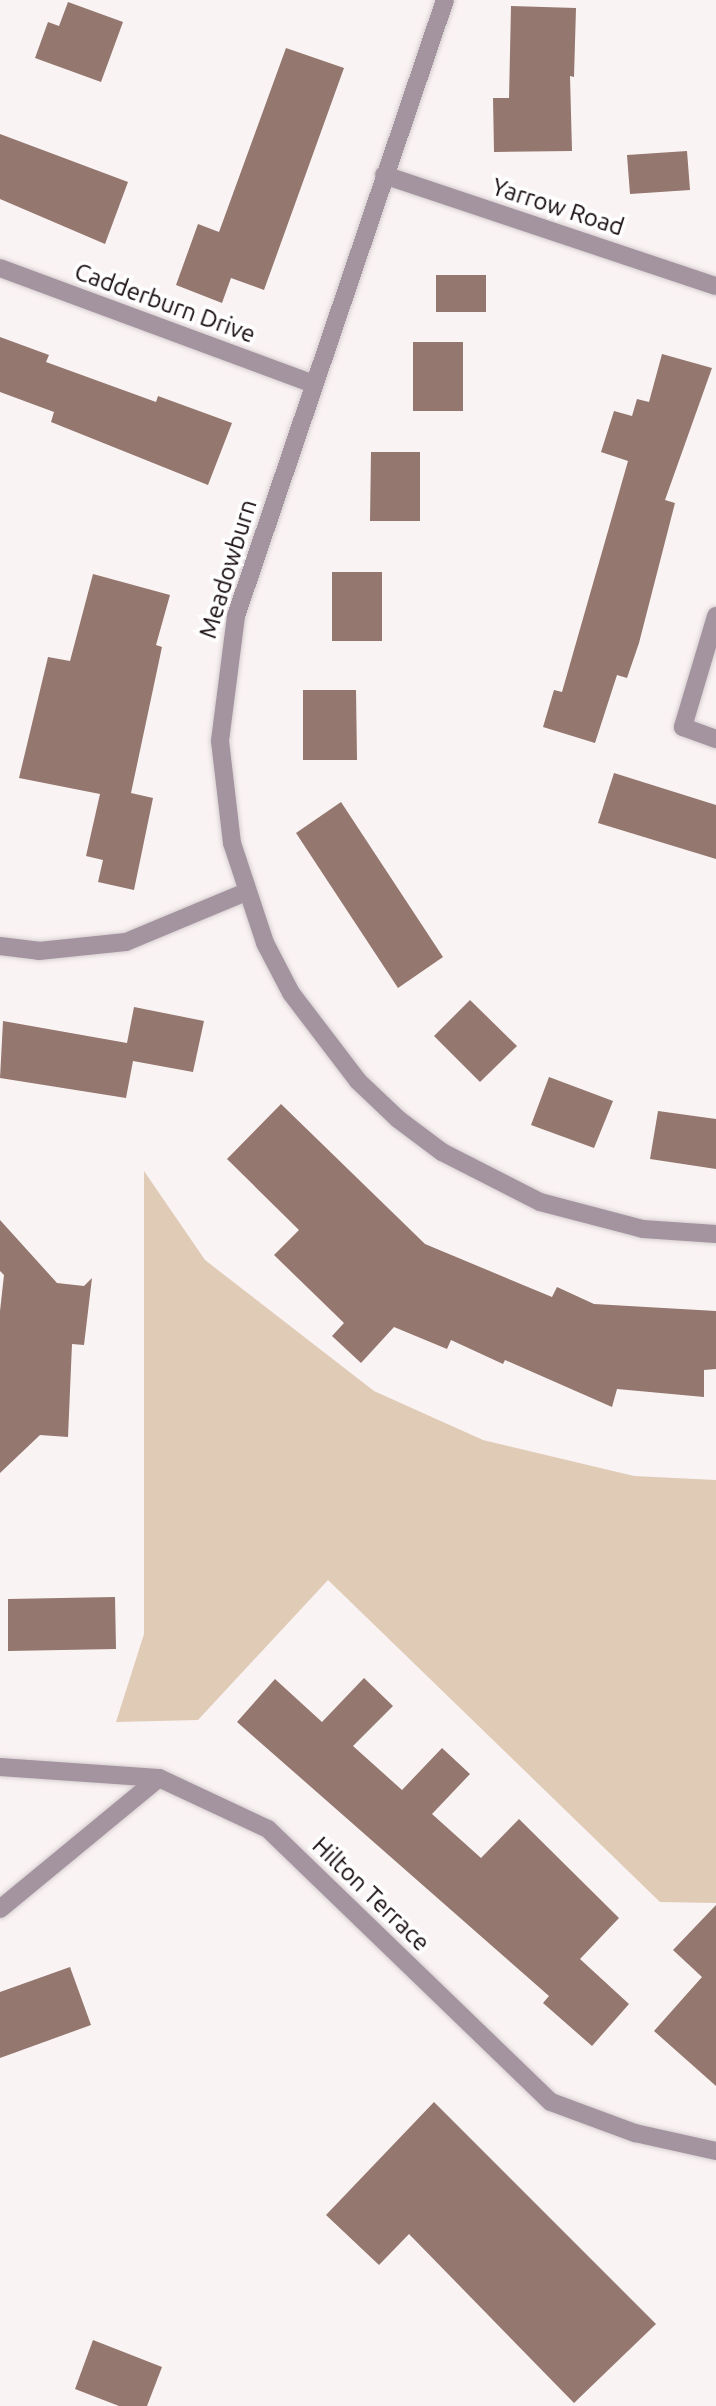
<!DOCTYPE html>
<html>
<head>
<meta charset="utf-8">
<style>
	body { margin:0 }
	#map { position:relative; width:716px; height:2406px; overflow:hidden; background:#faf3f4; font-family:Ubuntu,sans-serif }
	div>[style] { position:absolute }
	.green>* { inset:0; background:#e0cbb6 }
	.building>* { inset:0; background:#94776e }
	.roads { filter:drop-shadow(0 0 2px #d6cecf) drop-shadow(0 0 2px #d6cecf) }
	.minor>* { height:18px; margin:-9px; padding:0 9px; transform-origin:9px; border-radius:9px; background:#a494a0 }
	span { translate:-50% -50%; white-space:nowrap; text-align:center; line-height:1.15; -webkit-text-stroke:7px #fff; paint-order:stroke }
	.street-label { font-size:24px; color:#160b0e }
</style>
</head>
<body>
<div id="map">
	<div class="green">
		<i style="clip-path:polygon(144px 1171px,205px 1260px,374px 1391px,483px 1440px,634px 1476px,716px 1480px,716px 1903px,660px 1902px,328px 1580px,198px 1720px,116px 1722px,144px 1634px)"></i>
	</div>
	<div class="building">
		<i style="clip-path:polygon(68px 2px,123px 22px,101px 82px,35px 58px,48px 22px,59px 26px)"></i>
		<i style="clip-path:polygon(511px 6px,576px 8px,574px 77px,570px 76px,572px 151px,494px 152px,493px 98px,509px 98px)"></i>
		<i style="clip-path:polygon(286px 48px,344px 68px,264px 290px,231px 278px,222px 303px,176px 285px,198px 224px,219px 232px)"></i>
		<i style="clip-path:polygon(0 134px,128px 182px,105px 244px,0 199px)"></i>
		<i style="clip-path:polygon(687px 151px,690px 190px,630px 194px,627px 155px)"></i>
		<i style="clip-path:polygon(436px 275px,486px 275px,486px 312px,436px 312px)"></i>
		<i style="clip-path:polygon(0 337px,49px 355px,46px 362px,156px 402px,158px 396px,232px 423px,208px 485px,51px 422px,54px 412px,0 392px)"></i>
		<i style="clip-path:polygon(413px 342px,463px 342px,463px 411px,413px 411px)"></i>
		<i style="clip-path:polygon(662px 354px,712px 368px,665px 500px,675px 503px,639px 643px,627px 678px,617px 675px,595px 743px,543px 727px,554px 690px,562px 692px,628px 461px,601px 452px,614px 411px,632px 416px,637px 399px,649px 402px)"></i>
		<i style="clip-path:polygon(371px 452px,420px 452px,420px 521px,370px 521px)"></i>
		<i style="clip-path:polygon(332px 572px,382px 572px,382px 641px,332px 641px)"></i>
		<i style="clip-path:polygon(93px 574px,170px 595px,156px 645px,162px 647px,131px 793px,153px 798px,134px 890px,98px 882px,103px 860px,86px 856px,100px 794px,19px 778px,48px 657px,70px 661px)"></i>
		<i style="clip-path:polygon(303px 690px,356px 690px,357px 760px,303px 760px)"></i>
		<i style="clip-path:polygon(614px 773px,716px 805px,716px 859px,598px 823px)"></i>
		<i style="clip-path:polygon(341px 802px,443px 957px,398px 988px,296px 833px)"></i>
		<i style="clip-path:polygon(470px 1000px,517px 1046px,480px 1082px,434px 1036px)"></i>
		<i style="clip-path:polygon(134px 1007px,204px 1021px,193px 1072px,133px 1061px,126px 1098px,0 1078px,3px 1021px,127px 1043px)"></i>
		<i style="clip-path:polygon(549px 1077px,613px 1101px,594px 1148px,531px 1125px)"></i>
		<i style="clip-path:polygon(281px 1104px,425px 1244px,552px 1297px,557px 1287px,594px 1304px,716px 1311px,716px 1369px,704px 1370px,704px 1397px,617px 1389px,612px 1407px,505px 1360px,503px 1364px,451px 1340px,447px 1349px,394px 1327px,361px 1363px,332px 1336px,344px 1323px,274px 1255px,299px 1230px,227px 1159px)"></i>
		<i style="clip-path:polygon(658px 1111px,716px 1119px,716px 1169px,650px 1159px)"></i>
		<i style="clip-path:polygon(0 1220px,57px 1283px,84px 1286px,92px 1278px,84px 1345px,72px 1344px,68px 1437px,40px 1435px,0 1473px,0 1311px,4px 1275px,0 1271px)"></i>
		<i style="clip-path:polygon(115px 1597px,116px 1649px,8px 1651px,8px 1599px)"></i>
		<i style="clip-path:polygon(364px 1678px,393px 1706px,353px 1746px,402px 1790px,442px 1748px,470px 1774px,432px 1814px,481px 1858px,519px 1819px,619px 1918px,580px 1959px,629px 2004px,592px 2046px,543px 2003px,549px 1996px,237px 1722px,275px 1679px,322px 1722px)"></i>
		<i style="clip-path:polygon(716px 1905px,716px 2086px,654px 2031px,702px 1977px,673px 1950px)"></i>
		<i style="clip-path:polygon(70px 1967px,91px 2025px,0 2058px,0 1992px)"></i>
		<i style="clip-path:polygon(434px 2102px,656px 2324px,574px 2403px,409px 2234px,379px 2265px,326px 2215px)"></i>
		<i style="clip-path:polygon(93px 2340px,162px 2367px,147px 2406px,119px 2406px,75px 2389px)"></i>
	</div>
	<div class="roads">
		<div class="minor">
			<i style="left:445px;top:0;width:650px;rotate:108.74deg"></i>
			<i style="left:236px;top:616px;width:126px;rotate:97.3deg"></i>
			<i style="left:220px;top:741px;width:103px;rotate:83.3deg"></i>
			<i style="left:232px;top:843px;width:105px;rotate:71.7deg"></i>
			<i style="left:265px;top:943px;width:56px;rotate:62.5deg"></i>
			<i style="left:291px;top:993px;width:111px;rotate:52.7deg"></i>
			<i style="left:358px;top:1081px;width:55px;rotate:43.5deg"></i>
			<i style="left:398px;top:1119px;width:55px;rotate:36.9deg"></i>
			<i style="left:442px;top:1152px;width:110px;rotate:27deg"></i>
			<i style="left:540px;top:1202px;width:106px;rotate:14.7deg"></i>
			<i style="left:643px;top:1229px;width:73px;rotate:3.9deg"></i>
			<i style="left:384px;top:175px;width:350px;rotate:18.5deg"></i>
			<i style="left:0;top:268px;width:334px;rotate:20.3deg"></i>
			<i style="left:716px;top:616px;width:116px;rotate:106.6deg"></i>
			<i style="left:683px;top:727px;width:35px;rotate:20deg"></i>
			<i style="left:0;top:946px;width:39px;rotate:7deg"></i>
			<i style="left:39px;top:951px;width:87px;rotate:-5.9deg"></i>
			<i style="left:126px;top:942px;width:130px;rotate:-22.6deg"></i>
			<i style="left:0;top:1767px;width:159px;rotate:4deg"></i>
			<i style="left:159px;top:1778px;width:120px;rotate:25.1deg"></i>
			<i style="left:268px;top:1829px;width:393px;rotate:44deg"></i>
			<i style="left:551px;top:2102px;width:90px;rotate:20.3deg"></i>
			<i style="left:635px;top:2133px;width:83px;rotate:12.5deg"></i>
			<i style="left:0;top:1909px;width:206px;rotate:-39.5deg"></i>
		</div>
	</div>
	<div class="street-label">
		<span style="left:558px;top:207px;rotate:18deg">Yarrow Road</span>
		<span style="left:165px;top:303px;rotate:20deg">Cadderburn Drive</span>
		<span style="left:228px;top:569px;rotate:-73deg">Meadowburn</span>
		<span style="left:371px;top:1894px;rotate:44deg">Hilton Terrace</span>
	</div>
</div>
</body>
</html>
